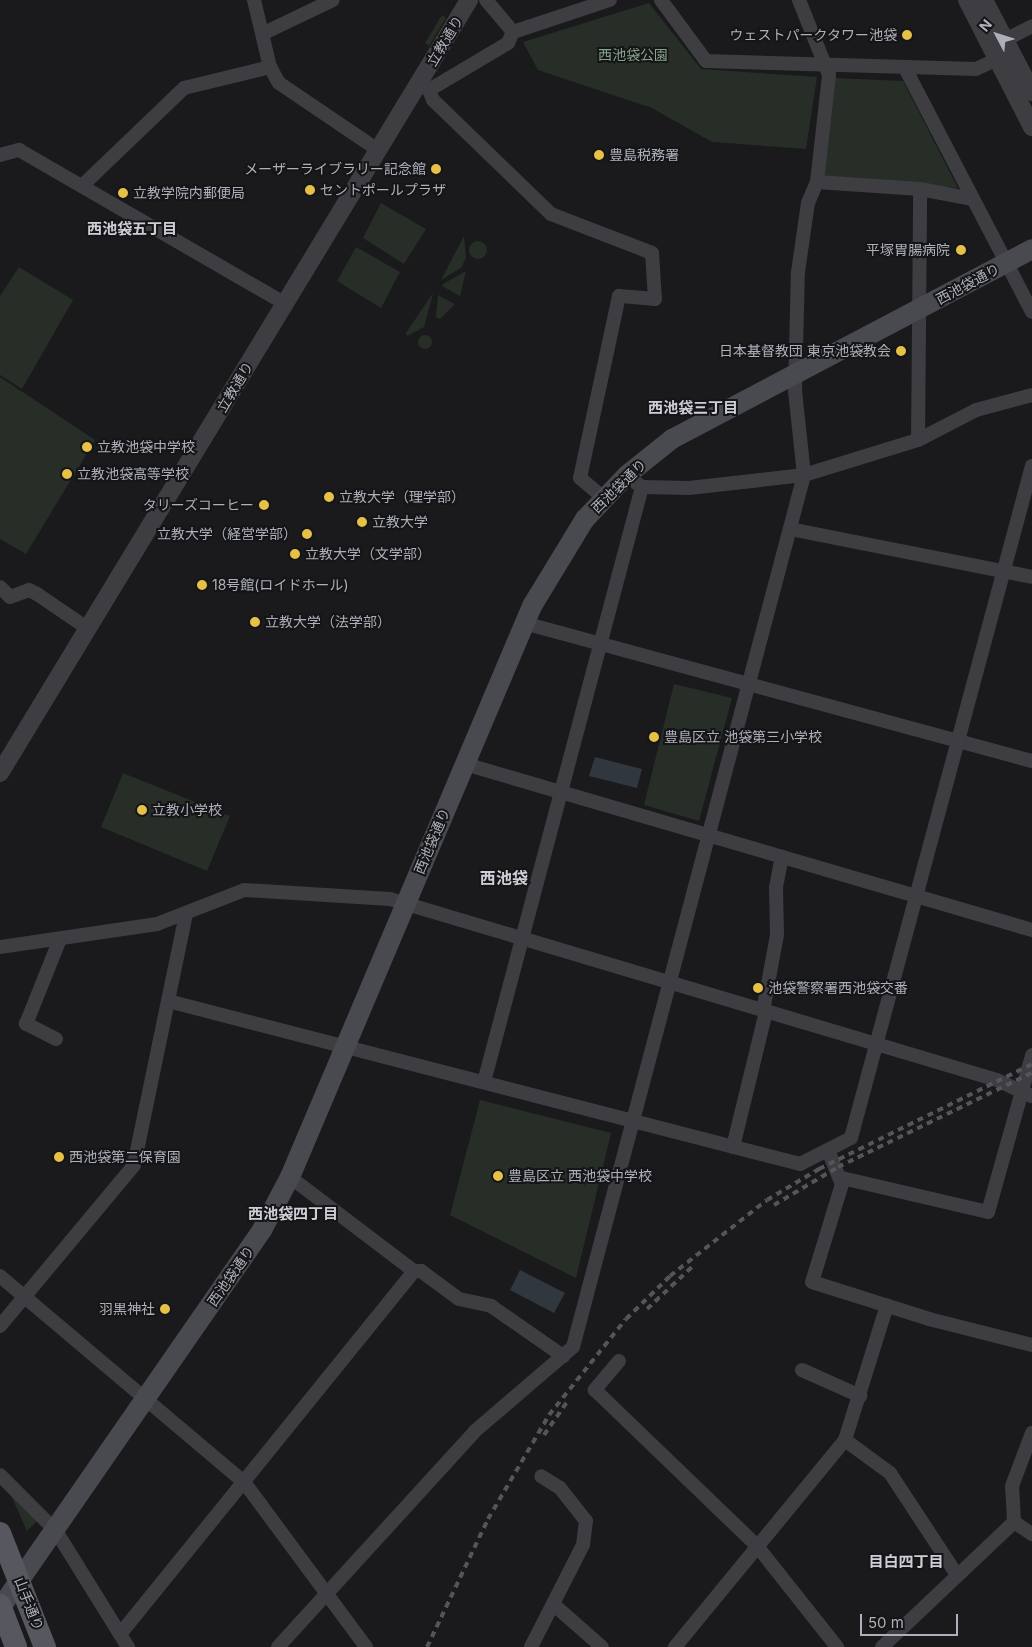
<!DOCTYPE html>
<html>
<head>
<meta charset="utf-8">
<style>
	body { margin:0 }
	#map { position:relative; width:1032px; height:1647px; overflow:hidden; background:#1a1a1c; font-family:Inter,"Noto Sans JP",sans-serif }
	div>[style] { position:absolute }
	.green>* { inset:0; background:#262e27 }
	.round { border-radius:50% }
	.water>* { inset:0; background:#30373f }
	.minor>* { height:14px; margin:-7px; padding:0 7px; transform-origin:7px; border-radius:7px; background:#3d3d42 }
	.tertiary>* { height:18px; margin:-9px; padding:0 9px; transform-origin:9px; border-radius:9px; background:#3d3d42 }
	.secondary>* { height:20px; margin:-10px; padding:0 10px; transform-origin:10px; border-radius:10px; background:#494a50 }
	.primary>* { height:22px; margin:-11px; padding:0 11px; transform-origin:11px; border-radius:11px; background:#57585f }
	.rail>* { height:4px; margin-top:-2px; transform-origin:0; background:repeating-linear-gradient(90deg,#54555b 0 6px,transparent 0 11px) }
	.dots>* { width:14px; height:14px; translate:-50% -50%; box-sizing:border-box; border:2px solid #151517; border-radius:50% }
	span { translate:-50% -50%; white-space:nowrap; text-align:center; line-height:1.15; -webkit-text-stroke:4px #151517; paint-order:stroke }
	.poi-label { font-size:14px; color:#adb0ba }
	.right { translate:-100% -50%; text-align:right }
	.left { translate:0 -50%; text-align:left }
	.street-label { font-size:14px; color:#adb0ba }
	.park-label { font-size:14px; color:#86a48a }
	.neighbourhood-label { font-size:15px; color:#cecfd6; font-weight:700 }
	.quarter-label { font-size:16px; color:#cecfd6; font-weight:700 }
	.north { position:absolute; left:972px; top:10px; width:50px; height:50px; -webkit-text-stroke:4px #151517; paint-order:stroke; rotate:310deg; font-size:14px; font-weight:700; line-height:20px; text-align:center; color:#adb0ba }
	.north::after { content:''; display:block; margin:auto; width:18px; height:22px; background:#adb0ba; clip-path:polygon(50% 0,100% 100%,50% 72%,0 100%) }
	.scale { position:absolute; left:860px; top:1614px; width:98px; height:22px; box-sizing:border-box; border:2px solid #adb0ba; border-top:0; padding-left:6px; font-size:15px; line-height:18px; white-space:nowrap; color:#adb0ba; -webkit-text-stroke:4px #151517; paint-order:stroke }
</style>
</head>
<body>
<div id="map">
	<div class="green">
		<i style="clip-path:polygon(649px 3px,701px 69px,817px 77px,806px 149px,712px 142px,652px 108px,538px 70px,523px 42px)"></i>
		<i style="clip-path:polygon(442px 15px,446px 18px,429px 46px,425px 43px)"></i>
		<i style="clip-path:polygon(835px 78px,903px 81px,958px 188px,826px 179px,820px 175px)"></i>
		<i style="clip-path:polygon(381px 203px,426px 229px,404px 264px,363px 238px)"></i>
		<i style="clip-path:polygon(464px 236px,466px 258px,461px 268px,441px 280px)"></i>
		<i class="round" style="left:469px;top:241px;width:18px;height:18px"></i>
		<i style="clip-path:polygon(356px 247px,400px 272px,381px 308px,337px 281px)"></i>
		<i style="clip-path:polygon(19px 267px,73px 300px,22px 389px,0 375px,0 296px)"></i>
		<i style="clip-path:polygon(466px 271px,460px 296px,442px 286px,443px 284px)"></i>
		<i style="clip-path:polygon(433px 293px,424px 327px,407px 336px,406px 333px)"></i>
		<i style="clip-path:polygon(438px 295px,455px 304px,440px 319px,436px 317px)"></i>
		<i class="round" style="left:418px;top:335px;width:14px;height:14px"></i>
		<i style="clip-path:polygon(0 377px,95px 440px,26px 554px,0 539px)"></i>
		<i style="clip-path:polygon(674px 684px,732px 698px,699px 821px,644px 805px)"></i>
		<i style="clip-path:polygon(123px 773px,230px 816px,207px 871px,101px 827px)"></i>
		<i style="clip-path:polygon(480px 1100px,611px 1133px,576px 1278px,450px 1215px)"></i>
		<i style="clip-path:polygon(6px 1484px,39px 1519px,27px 1531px)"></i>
	</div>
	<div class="water">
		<i style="clip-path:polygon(595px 757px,642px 769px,637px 788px,589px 776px)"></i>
		<i style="clip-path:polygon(520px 1270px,565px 1293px,554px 1313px,510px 1290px)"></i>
	</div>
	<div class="minor">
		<i style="left:254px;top:0;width:69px;rotate:76.6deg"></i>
		<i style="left:270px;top:67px;width:18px;rotate:61deg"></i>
		<i style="left:279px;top:83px;width:120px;rotate:34.1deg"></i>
		<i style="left:486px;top:0;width:42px;rotate:49.8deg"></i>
		<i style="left:661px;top:0;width:76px;rotate:53.6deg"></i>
		<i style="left:706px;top:61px;width:270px;rotate:1.7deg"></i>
		<i style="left:976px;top:69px;width:23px;rotate:-25deg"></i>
		<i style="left:997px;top:59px;width:21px;rotate:-67deg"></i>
		<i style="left:1005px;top:40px;width:30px;rotate:-27deg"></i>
		<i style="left:264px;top:33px;width:76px;rotate:-25.6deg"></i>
		<i style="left:905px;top:68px;width:275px;rotate:62.5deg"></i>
		<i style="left:422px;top:85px;width:9px;rotate:36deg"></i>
		<i style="left:429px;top:90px;width:92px;rotate:-30.7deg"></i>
		<i style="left:508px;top:43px;width:12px;rotate:-66deg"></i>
		<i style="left:513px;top:32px;width:102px;rotate:-18.3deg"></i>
		<i style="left:429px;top:90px;width:11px;rotate:68deg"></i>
		<i style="left:433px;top:100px;width:164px;rotate:44deg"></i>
		<i style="left:551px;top:214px;width:108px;rotate:21.1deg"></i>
		<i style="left:652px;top:253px;width:46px;rotate:86.3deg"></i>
		<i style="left:655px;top:299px;width:36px;rotate:-175deg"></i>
		<i style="left:619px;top:296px;width:186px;rotate:102.1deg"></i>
		<i style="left:580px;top:478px;width:30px;rotate:40deg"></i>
		<i style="left:0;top:155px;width:20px;rotate:-15deg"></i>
		<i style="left:19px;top:150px;width:308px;rotate:30deg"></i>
		<i style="left:817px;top:182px;width:103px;rotate:3.9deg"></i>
		<i style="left:920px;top:189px;width:54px;rotate:10.7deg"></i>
		<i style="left:84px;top:184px;width:139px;rotate:-43.8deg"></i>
		<i style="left:184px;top:88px;width:89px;rotate:-13.7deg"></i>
		<i style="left:918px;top:440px;width:251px;rotate:-89.5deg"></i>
		<i style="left:635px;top:482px;width:9px;rotate:36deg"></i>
		<i style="left:642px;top:487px;width:47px;rotate:1.2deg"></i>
		<i style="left:689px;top:488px;width:116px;rotate:-6.4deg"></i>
		<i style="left:804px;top:475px;width:119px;rotate:-17.1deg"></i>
		<i style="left:918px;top:440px;width:65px;rotate:-27.3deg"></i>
		<i style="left:976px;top:410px;width:58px;rotate:-15deg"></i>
		<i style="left:790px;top:529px;width:247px;rotate:11.2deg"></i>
		<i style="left:0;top:587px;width:14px;rotate:45deg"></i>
		<i style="left:10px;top:597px;width:20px;rotate:-20deg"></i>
		<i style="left:29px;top:590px;width:9px;rotate:27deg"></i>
		<i style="left:37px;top:594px;width:60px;rotate:34.2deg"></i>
		<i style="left:524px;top:623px;width:526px;rotate:15.2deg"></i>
		<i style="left:465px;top:764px;width:591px;rotate:16.32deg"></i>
		<i style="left:0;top:947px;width:159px;rotate:-8.3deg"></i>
		<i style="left:157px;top:924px;width:93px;rotate:-21.3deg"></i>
		<i style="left:244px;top:890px;width:146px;rotate:3.5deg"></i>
		<i style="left:390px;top:899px;width:633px;rotate:16.6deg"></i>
		<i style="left:997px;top:1080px;width:38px;rotate:25deg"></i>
		<i style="left:168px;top:1001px;width:653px;rotate:14.46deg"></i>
		<i style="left:800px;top:1164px;width:57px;rotate:-27deg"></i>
		<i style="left:851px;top:1138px;width:696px;rotate:-74.93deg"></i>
		<i style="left:763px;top:1011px;width:77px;rotate:-79.6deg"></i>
		<i style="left:777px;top:935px;width:48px;rotate:-91.2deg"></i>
		<i style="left:776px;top:887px;width:31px;rotate:-79deg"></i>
		<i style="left:56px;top:1039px;width:34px;rotate:-153deg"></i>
		<i style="left:26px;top:1024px;width:92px;rotate:-68.2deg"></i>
		<i style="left:484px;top:1082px;width:616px;rotate:-75.13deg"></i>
		<i style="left:733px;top:1147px;width:139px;rotate:-76.3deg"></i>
		<i style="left:828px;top:1150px;width:37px;rotate:68deg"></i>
		<i style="left:842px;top:1184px;width:102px;rotate:107deg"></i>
		<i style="left:812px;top:1282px;width:123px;rotate:17.5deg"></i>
		<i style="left:929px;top:1319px;width:106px;rotate:14.2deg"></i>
		<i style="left:290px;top:1177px;width:156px;rotate:37.2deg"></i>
		<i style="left:414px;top:1271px;width:7px"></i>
		<i style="left:421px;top:1271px;width:47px;rotate:36.4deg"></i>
		<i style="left:459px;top:1299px;width:33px;rotate:12deg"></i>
		<i style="left:491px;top:1306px;width:88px;rotate:34.8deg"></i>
		<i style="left:842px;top:1178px;width:150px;rotate:13.1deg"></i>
		<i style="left:988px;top:1212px;width:163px;rotate:-74.3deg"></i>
		<i style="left:0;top:1276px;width:319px;rotate:40.2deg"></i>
		<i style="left:244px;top:1482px;width:205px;rotate:53.5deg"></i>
		<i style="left:0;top:1326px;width:209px;rotate:-50.2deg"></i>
		<i style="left:134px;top:1165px;width:257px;rotate:-78.3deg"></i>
		<i style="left:619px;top:1361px;width:38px;rotate:130deg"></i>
		<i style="left:595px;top:1390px;width:225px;rotate:43.9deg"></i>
		<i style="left:757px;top:1546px;width:129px;rotate:51.6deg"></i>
		<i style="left:802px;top:1370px;width:64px;rotate:24.1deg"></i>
		<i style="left:845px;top:1440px;width:56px;rotate:36.3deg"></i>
		<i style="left:890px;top:1473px;width:122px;rotate:56.7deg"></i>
		<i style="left:0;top:1475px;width:79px;rotate:45deg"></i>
		<i style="left:56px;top:1531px;width:137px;rotate:58.2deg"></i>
		<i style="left:1014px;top:1522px;width:36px;rotate:-93deg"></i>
		<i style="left:1012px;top:1486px;width:57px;rotate:-69.3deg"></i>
		<i style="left:1014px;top:1522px;width:22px;rotate:34deg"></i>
		<i style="left:553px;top:1604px;width:65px;rotate:41.3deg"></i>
		<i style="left:121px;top:1633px;width:466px;rotate:-51deg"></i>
		<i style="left:278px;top:1647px;width:292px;rotate:-47.6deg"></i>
		<i style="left:475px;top:1431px;width:129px;rotate:-40.6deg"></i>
		<i style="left:573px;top:1347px;width:902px;rotate:-75.16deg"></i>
		<i style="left:804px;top:475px;width:84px;rotate:-96.1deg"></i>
		<i style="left:795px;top:391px;width:119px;rotate:-88.6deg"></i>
		<i style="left:798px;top:272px;width:70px;rotate:-81.8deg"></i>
		<i style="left:808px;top:203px;width:23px;rotate:-67deg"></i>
		<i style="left:817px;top:182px;width:108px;rotate:-83.6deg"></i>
		<i style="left:829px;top:75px;width:81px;rotate:-111.8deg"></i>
		<i style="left:531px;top:1647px;width:114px;rotate:-63deg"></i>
		<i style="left:583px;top:1545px;width:24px;rotate:-83deg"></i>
		<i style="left:586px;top:1521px;width:42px;rotate:-128.2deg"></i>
		<i style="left:560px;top:1488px;width:22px;rotate:-148deg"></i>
		<i style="left:675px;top:1647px;width:268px;rotate:-50.6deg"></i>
		<i style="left:845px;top:1440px;width:141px;rotate:-72.7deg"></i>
		<i style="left:882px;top:1647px;width:182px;rotate:-43.4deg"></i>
	</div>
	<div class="tertiary">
		<i style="left:967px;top:0;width:143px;rotate:62.9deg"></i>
		<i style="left:984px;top:0;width:104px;rotate:62.4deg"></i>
		<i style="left:0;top:773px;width:904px;rotate:-58.75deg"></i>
	</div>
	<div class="secondary">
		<i style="left:1px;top:1607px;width:459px;rotate:-55.3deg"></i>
		<i style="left:262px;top:1230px;width:60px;rotate:-62.2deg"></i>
		<i style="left:290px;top:1177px;width:620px;rotate:-67.03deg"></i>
		<i style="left:532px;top:606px;width:102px;rotate:-58.7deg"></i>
		<i style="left:585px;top:519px;width:61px;rotate:-46.3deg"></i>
		<i style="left:627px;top:475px;width:58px;rotate:-38.7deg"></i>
		<i style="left:672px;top:439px;width:407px;rotate:-27.8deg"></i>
	</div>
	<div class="primary">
		<i style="left:0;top:1533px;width:123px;rotate:68.5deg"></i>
		<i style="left:0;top:1605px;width:45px;rotate:69.1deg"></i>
	</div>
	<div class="rail">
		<i style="left:774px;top:1205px;width:74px;rotate:-30.7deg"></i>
		<i style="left:838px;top:1167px;width:216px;rotate:-25.9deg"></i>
		<i style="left:647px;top:1309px;width:64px;rotate:-43.1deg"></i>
		<i style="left:544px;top:1435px;width:40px;rotate:-55.1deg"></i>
		<i style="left:427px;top:1647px;width:142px;rotate:-64.5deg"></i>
		<i style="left:488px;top:1519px;width:121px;rotate:-59.6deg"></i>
		<i style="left:549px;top:1415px;width:123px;rotate:-51.3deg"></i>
		<i style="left:626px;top:1319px;width:62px;rotate:-44.3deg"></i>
		<i style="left:670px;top:1276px;width:123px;rotate:-38.1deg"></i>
		<i style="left:767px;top:1200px;width:61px;rotate:-30.8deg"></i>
		<i style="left:819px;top:1169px;width:237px;rotate:-26.2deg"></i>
	</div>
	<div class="dots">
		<i style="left:907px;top:35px;background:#e6c047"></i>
		<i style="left:599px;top:155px;background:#e6c047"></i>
		<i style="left:436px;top:169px;background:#e6c047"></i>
		<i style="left:310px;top:190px;background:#e6c047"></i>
		<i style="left:123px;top:193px;background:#e6c047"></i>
		<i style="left:961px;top:250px;background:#e6c047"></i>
		<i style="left:901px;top:351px;background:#e6c047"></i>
		<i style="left:87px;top:447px;background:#e6c047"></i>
		<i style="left:67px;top:474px;background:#e6c047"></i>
		<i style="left:329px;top:497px;background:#e6c047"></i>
		<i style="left:264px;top:505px;background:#e6c047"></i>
		<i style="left:362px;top:522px;background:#e6c047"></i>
		<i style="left:307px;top:534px;background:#e6c047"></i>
		<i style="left:295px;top:554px;background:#e6c047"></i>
		<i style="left:202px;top:585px;background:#e6c047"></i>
		<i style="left:255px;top:622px;background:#e6c047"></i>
		<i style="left:654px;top:737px;background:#e6c047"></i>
		<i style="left:142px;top:810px;background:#e6c047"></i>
		<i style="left:758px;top:988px;background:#e6c047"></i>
		<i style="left:59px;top:1157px;background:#e6c047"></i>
		<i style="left:498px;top:1176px;background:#e6c047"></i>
		<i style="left:165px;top:1309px;background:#e6c047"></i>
	</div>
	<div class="poi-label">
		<span class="right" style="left:897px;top:35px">ウェストパークタワー池袋</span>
		<span class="left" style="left:609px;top:155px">豊島税務署</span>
		<span class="right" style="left:426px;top:169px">メーザーライブラリー記念館</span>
		<span class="left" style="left:320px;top:190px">セントポールプラザ</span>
		<span class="left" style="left:133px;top:193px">立教学院内郵便局</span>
		<span class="right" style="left:950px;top:250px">平塚胃腸病院</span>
		<span class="right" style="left:891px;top:351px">日本基督教団 東京池袋教会</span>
		<span class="left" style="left:97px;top:447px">立教池袋中学校</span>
		<span class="left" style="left:77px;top:474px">立教池袋高等学校</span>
		<span class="left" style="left:339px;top:497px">立教大学（理学部）</span>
		<span class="right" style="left:254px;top:505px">タリーズコーヒー</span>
		<span class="left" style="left:372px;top:522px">立教大学</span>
		<span class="right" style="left:297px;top:534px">立教大学（経営学部）</span>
		<span class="left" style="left:305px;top:554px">立教大学（文学部）</span>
		<span class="left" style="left:212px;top:585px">18号館(ロイドホール)</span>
		<span class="left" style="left:265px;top:622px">立教大学（法学部）</span>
		<span class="left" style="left:664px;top:737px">豊島区立 池袋第三小学校</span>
		<span class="left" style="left:152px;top:810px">立教小学校</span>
		<span class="left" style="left:768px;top:988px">池袋警察署西池袋交番</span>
		<span class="left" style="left:69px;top:1157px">西池袋第二保育園</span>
		<span class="left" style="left:508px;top:1176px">豊島区立 西池袋中学校</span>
		<span class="right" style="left:155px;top:1309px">羽黒神社</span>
	</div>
	<div class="street-label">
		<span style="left:445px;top:41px;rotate:-59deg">立教通り</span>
		<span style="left:968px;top:284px;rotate:-28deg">西池袋通り</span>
		<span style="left:235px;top:387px;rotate:-59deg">立教通り</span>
		<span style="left:619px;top:486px;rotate:-44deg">西池袋通り</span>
		<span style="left:432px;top:841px;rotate:-67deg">西池袋通り</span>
		<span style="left:231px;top:1276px;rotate:-55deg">西池袋通り</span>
		<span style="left:29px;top:1604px;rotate:69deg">山手通り</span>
	</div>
	<div class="park-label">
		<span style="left:633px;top:55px">西池袋公園</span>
	</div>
	<div class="neighbourhood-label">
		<span style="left:132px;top:229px">西池袋五丁目</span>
		<span style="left:693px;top:408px">西池袋三丁目</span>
		<span style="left:293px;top:1214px">西池袋四丁目</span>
		<span style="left:906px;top:1562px">目白四丁目</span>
	</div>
	<div class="quarter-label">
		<span style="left:504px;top:878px">西池袋</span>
	</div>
	<div class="north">N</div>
	<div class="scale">50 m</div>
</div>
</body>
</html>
